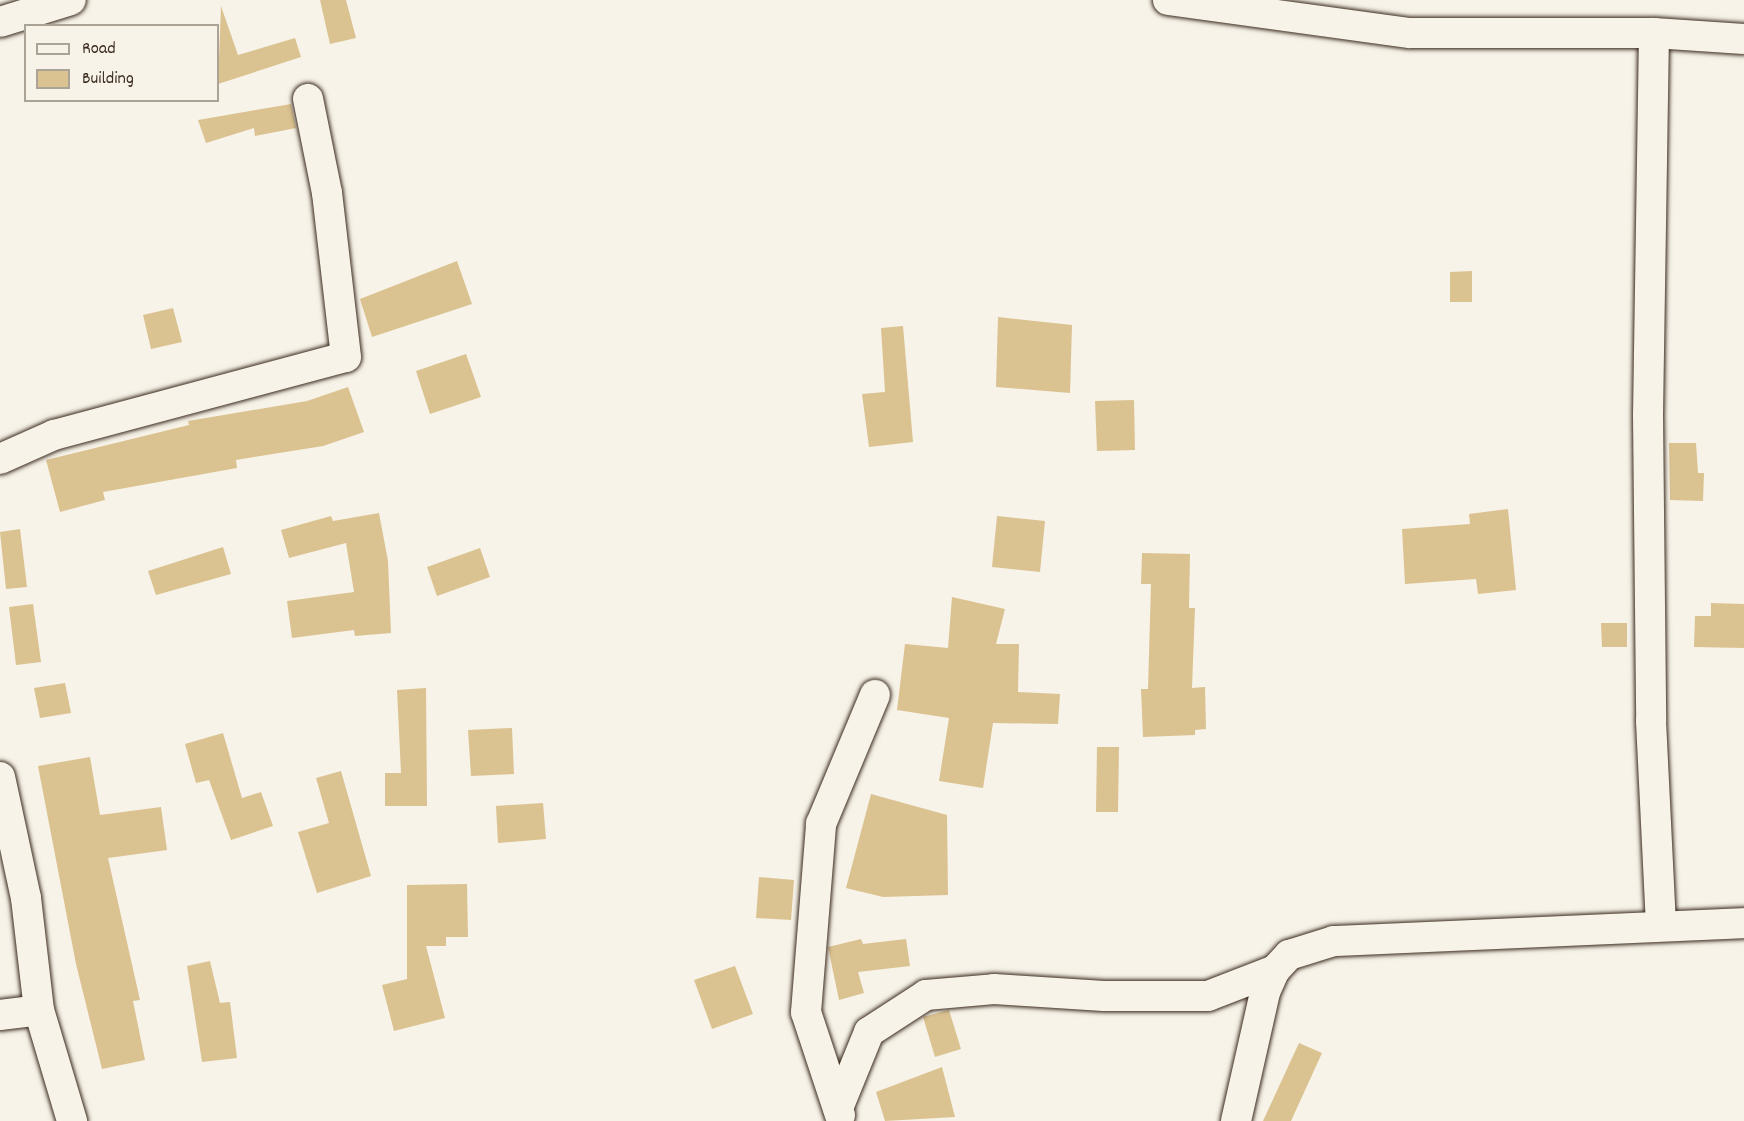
<!DOCTYPE html>
<html>
<head>
<meta charset="utf-8">
<style>
	body { margin:0 }
	#map { position:relative; width:1744px; height:1121px; overflow:hidden; background:#f7f3e8; font-family:Dekko,sans-serif }
	div>[style] { position:absolute }
	.building>* { inset:0; background:#dbc291 }
	.roads { filter:drop-shadow(0 0 2px #3b2a1e) drop-shadow(0 0 2px #3b2a1e) }
	.minor>* { height:30px; margin:-15px; padding:0 15px; transform-origin:15px; border-radius:15px; background:#f7f3e8 }
	span { translate:-50% -50%; white-space:nowrap; text-align:center; line-height:1.15; -webkit-text-stroke:4.5px #f7f3e8; paint-order:stroke }
	.legend { position:absolute; left:24px; top:24px; width:195px; height:78px; box-sizing:border-box; background:#f7f3e8; border:2px solid #aca397; margin:0; padding:8px 10px; list-style:none; font-size:18px; color:#3b2a1e }
	.legend li { display:flex; align-items:center; gap:12px; height:30px }
	.legend b { width:30px; border:2px solid #aca397 }
</style>
</head>
<body>
<div id="map">
	<div class="building">
		<i style="clip-path:polygon(320px 0,346px 0,356px 38px,330px 44px)"></i>
		<i style="clip-path:polygon(221px 6px,238px 55px,295px 38px,301px 57px,218px 84px)"></i>
		<i style="clip-path:polygon(291px 104px,296px 128px,255px 136px,254px 128px,206px 143px,198px 120px)"></i>
		<i style="clip-path:polygon(457px 261px,472px 304px,372px 337px,360px 299px)"></i>
		<i style="clip-path:polygon(1472px 271px,1472px 302px,1450px 302px,1450px 272px)"></i>
		<i style="clip-path:polygon(173px 308px,182px 342px,151px 349px,143px 315px)"></i>
		<i style="clip-path:polygon(998px 317px,1072px 325px,1070px 393px,996px 387px)"></i>
		<i style="clip-path:polygon(903px 326px,913px 442px,869px 447px,862px 394px,885px 392px,881px 328px)"></i>
		<i style="clip-path:polygon(466px 354px,481px 397px,430px 414px,416px 371px)"></i>
		<i style="clip-path:polygon(348px 387px,364px 432px,323px 446px,236px 460px,237px 468px,103px 492px,105px 500px,60px 512px,46px 460px,189px 425px,188px 421px,307px 401px)"></i>
		<i style="clip-path:polygon(1134px 400px,1135px 450px,1097px 451px,1095px 401px)"></i>
		<i style="clip-path:polygon(1669px 443px,1696px 443px,1698px 473px,1704px 473px,1703px 501px,1670px 500px)"></i>
		<i style="clip-path:polygon(1508px 509px,1516px 590px,1478px 594px,1476px 579px,1405px 584px,1402px 529px,1470px 524px,1469px 514px)"></i>
		<i style="clip-path:polygon(379px 513px,388px 561px,391px 633px,355px 636px,354px 630px,292px 638px,287px 601px,354px 592px,346px 543px,289px 558px,281px 530px,331px 516px,333px 521px)"></i>
		<i style="clip-path:polygon(997px 516px,1045px 521px,1040px 572px,992px 567px)"></i>
		<i style="clip-path:polygon(20px 529px,27px 587px,6px 589px,0 532px)"></i>
		<i style="clip-path:polygon(223px 547px,231px 574px,156px 595px,148px 571px)"></i>
		<i style="clip-path:polygon(480px 548px,490px 577px,437px 596px,427px 567px)"></i>
		<i style="clip-path:polygon(1142px 553px,1190px 554px,1189px 608px,1195px 608px,1192px 688px,1205px 687px,1206px 729px,1195px 730px,1195px 735px,1143px 737px,1141px 689px,1148px 689px,1151px 584px,1141px 584px)"></i>
		<i style="clip-path:polygon(952px 597px,1005px 609px,996px 644px,1019px 644px,1018px 692px,1060px 694px,1058px 724px,993px 723px,983px 788px,939px 781px,949px 718px,897px 710px,905px 644px,948px 648px)"></i>
		<i style="clip-path:polygon(1711px 603px,1744px 604px,1744px 648px,1694px 647px,1695px 616px,1711px 616px)"></i>
		<i style="clip-path:polygon(33px 604px,41px 662px,16px 665px,9px 607px)"></i>
		<i style="clip-path:polygon(1601px 623px,1627px 623px,1627px 647px,1602px 647px)"></i>
		<i style="clip-path:polygon(65px 683px,71px 713px,40px 718px,34px 688px)"></i>
		<i style="clip-path:polygon(426px 688px,427px 806px,385px 806px,385px 773px,401px 773px,397px 690px)"></i>
		<i style="clip-path:polygon(512px 728px,514px 774px,471px 776px,468px 730px)"></i>
		<i style="clip-path:polygon(223px 733px,242px 798px,261px 792px,273px 826px,231px 840px,209px 780px,196px 783px,185px 744px)"></i>
		<i style="clip-path:polygon(1097px 747px,1119px 747px,1118px 812px,1096px 812px)"></i>
		<i style="clip-path:polygon(90px 757px,100px 815px,161px 807px,167px 850px,108px 858px,140px 1000px,133px 1001px,145px 1060px,102px 1069px,76px 964px,38px 766px)"></i>
		<i style="clip-path:polygon(341px 771px,371px 876px,317px 893px,298px 832px,329px 823px,316px 778px)"></i>
		<i style="clip-path:polygon(871px 794px,947px 815px,948px 895px,883px 897px,846px 888px)"></i>
		<i style="clip-path:polygon(543px 803px,546px 839px,498px 843px,496px 806px)"></i>
		<i style="clip-path:polygon(759px 877px,794px 880px,791px 920px,756px 918px)"></i>
		<i style="clip-path:polygon(467px 884px,468px 937px,446px 937px,446px 946px,426px 946px,445px 1018px,394px 1031px,382px 985px,407px 979px,407px 885px)"></i>
		<i style="clip-path:polygon(861px 939px,863px 944px,906px 939px,910px 966px,858px 972px,864px 993px,839px 1000px,828px 947px)"></i>
		<i style="clip-path:polygon(210px 961px,220px 1003px,230px 1002px,237px 1058px,202px 1062px,187px 966px)"></i>
		<i style="clip-path:polygon(735px 966px,753px 1014px,712px 1029px,694px 980px)"></i>
		<i style="clip-path:polygon(949px 1010px,961px 1049px,935px 1057px,923px 1017px)"></i>
		<i style="clip-path:polygon(1299px 1043px,1322px 1053px,1291px 1121px,1263px 1121px)"></i>
		<i style="clip-path:polygon(942px 1067px,955px 1117px,885px 1121px,876px 1092px)"></i>
	</div>
	<div class="roads">
		<div class="minor">
			<i style="left:1168px;top:0;width:244px;rotate:7.8deg"></i>
			<i style="left:1410px;top:33px;width:244px"></i>
			<i style="left:1654px;top:33px;width:382px;rotate:90.9deg"></i>
			<i style="left:1648px;top:415px;width:306px;rotate:89.4deg"></i>
			<i style="left:1651px;top:721px;width:203px;rotate:87.2deg"></i>
			<i style="left:0;top:22px;width:74px;rotate:-17.2deg"></i>
			<i style="left:1654px;top:33px;width:90px;rotate:3.8deg"></i>
			<i style="left:0;top:459px;width:59px;rotate:-24deg"></i>
			<i style="left:54px;top:435px;width:302px;rotate:-15deg"></i>
			<i style="left:346px;top:357px;width:165px;rotate:-96.6deg"></i>
			<i style="left:327px;top:193px;width:96px;rotate:-101.4deg"></i>
			<i style="left:0;top:777px;width:124px;rotate:77.9deg"></i>
			<i style="left:26px;top:898px;width:113px;rotate:83.4deg"></i>
			<i style="left:39px;top:1010px;width:116px;rotate:73.4deg"></i>
			<i style="left:0;top:1015px;width:39px;rotate:-7deg"></i>
			<i style="left:838px;top:1108px;width:82px;rotate:-67.8deg"></i>
			<i style="left:869px;top:1032px;width:68px;rotate:-33deg"></i>
			<i style="left:926px;top:995px;width:68px;rotate:-5deg"></i>
			<i style="left:994px;top:989px;width:110px;rotate:3.6deg"></i>
			<i style="left:1104px;top:996px;width:104px"></i>
			<i style="left:1208px;top:996px;width:72px;rotate:-21.2deg"></i>
			<i style="left:840px;top:1115px;width:108px;rotate:-108.3deg"></i>
			<i style="left:806px;top:1012px;width:189px;rotate:-85.4deg"></i>
			<i style="left:821px;top:824px;width:140px;rotate:-67.3deg"></i>
			<i style="left:1236px;top:1121px;width:132px;rotate:-77.3deg"></i>
			<i style="left:1265px;top:992px;width:24px;rotate:-66deg"></i>
			<i style="left:1275px;top:970px;width:21px;rotate:-47deg"></i>
			<i style="left:1289px;top:955px;width:47px;rotate:-17.3deg"></i>
			<i style="left:1334px;top:941px;width:410px;rotate:-2.5deg"></i>
		</div>
	</div>
	<ul class="legend">
	<li><b style="height:8px;background:#f7f3e8"></b>Road</li>
	<li><b style="height:16px;background:#dbc291"></b>Building</li>
	</ul>
</div>
</body>
</html>
